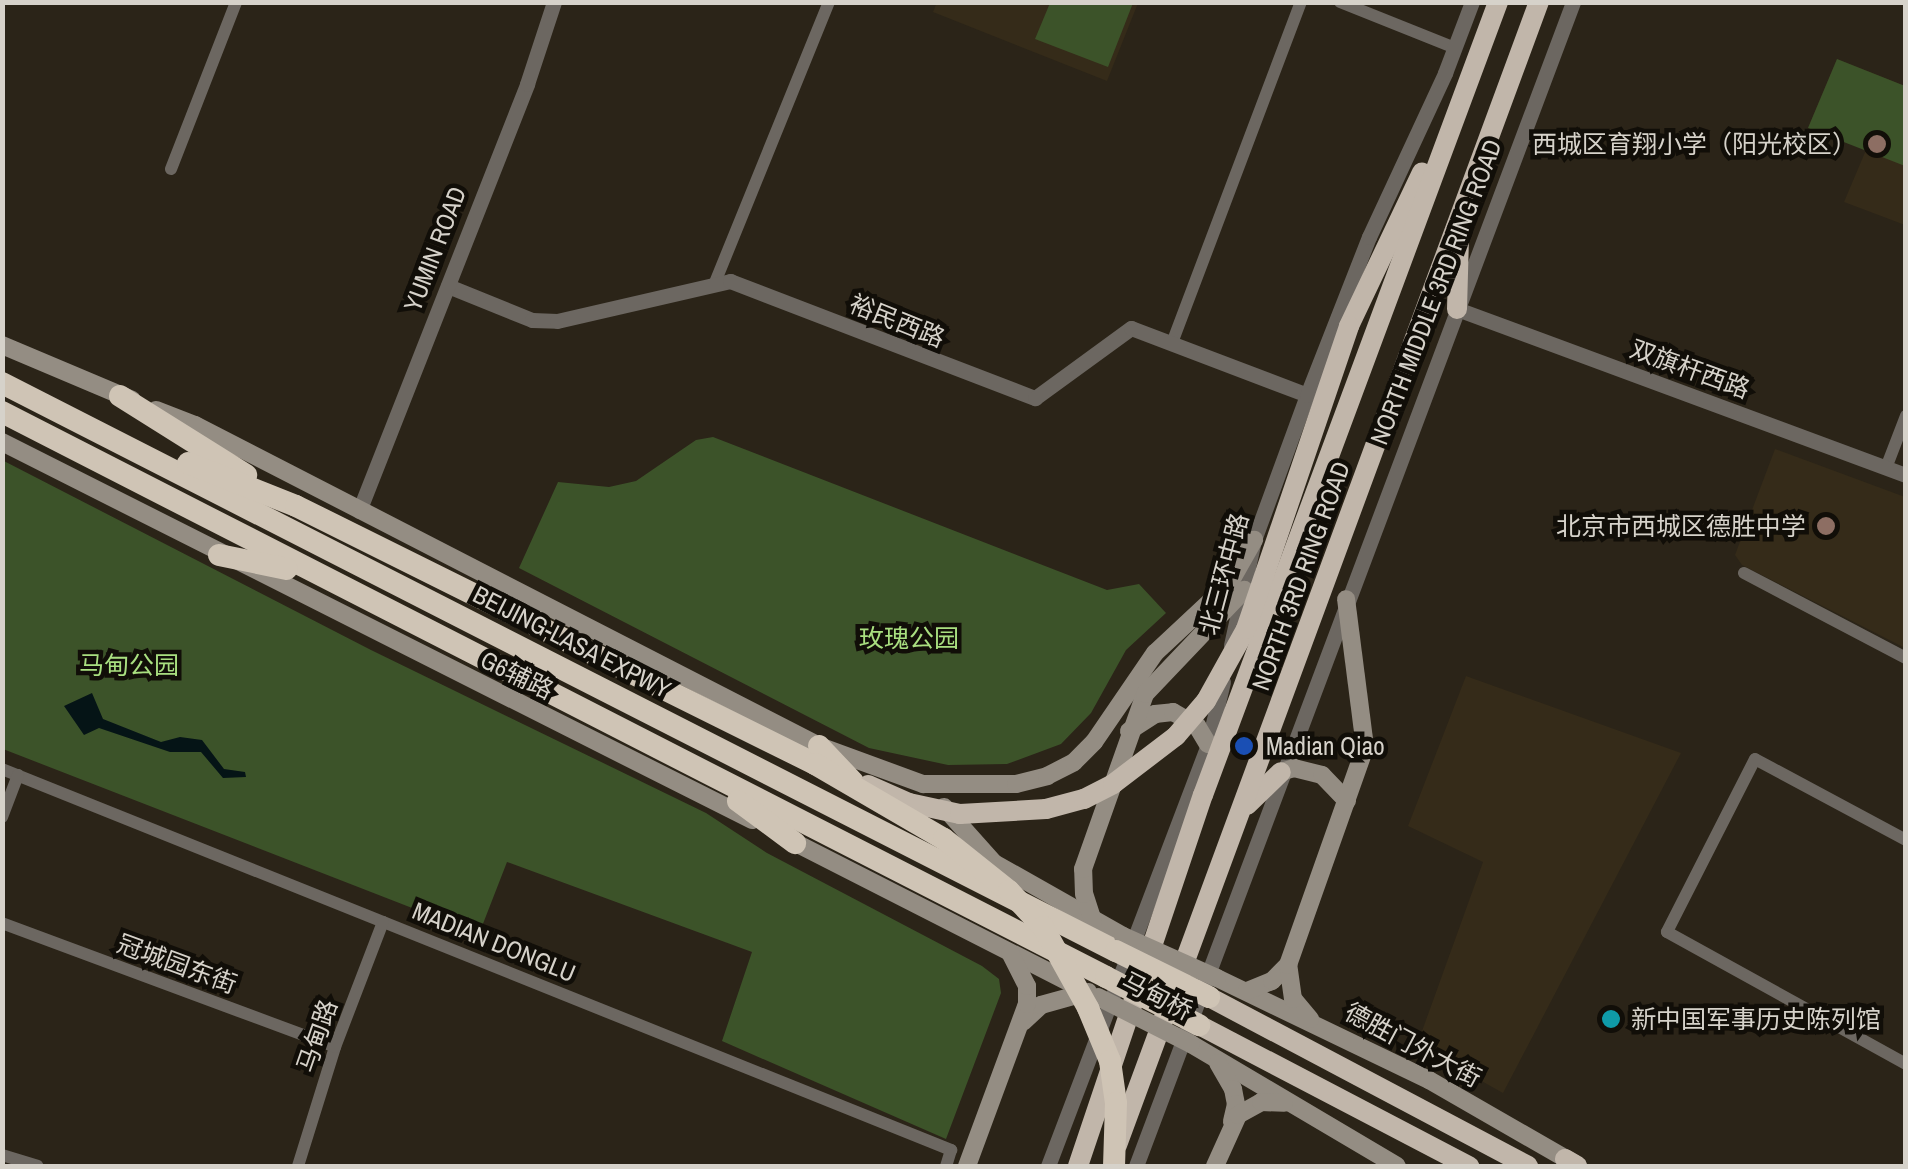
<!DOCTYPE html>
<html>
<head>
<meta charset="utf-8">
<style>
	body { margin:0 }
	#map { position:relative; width:1908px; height:1169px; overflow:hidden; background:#2b2418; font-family:"Archivo Narrow","Noto Sans SC",sans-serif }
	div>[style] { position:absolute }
	.built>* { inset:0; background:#352b19 }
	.green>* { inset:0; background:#3c5329 }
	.water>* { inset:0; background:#051416 }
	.minor>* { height:12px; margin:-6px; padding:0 6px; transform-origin:6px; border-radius:6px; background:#6c6761 }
	.tertiary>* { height:15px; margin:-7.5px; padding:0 7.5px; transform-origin:7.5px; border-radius:7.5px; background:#6c6761 }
	.secondary>* { height:18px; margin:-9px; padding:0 9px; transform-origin:9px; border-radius:9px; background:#948d83 }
	.trunk>* { height:20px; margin:-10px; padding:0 10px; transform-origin:10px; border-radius:10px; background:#c1b6aa }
	.motorway>* { height:22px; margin:-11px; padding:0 11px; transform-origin:11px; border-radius:11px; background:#cfc4b5 }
	.secondary-bridge>* { height:18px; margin:-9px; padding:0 9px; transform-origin:9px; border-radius:9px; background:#948d83 }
	.trunk-bridge>* { height:20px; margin:-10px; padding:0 10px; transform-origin:10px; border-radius:10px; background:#c1b6aa }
	.motorway-bridge>* { height:22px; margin:-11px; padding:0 11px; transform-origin:11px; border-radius:11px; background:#cfc4b5 }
	.dots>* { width:28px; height:28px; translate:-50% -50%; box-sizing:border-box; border:5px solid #110e08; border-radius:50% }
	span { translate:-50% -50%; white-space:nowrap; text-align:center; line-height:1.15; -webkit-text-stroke:9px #110e08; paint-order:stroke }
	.poi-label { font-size:25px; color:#d6d2ca }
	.right { translate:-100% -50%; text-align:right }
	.left { translate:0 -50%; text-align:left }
	.street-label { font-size:25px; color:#d6d2ca }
	.park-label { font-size:25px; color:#a9df80 }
	.frame { position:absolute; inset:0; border:5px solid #d6d2ca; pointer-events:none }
</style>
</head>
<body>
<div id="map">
	<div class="built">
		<i style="clip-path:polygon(937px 2px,1138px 3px,1107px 81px,933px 12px)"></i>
		<i style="clip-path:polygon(1837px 59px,1905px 86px,1905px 225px,1844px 202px,1866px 150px,1808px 128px)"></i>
		<i style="clip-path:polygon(1775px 449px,1905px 497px,1905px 648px,1742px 565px,1735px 555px)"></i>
		<i style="clip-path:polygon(1466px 676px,1681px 753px,1503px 1093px,1417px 1045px,1483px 862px,1408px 826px)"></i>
	</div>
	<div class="green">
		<i style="clip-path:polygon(1050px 3px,1133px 3px,1108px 67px,1035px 39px)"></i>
		<i style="clip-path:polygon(1837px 59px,1905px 86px,1905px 166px,1808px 128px)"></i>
		<i style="clip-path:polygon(713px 437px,1107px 590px,1139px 584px,1166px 613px,1126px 650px,1091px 713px,1061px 744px,1007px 764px,948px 765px,869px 748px,519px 568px,558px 482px,609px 487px,636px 481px,696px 440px)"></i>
		<i style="clip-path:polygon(2px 460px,371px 650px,706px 813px,767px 853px,982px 966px,999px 979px,1001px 993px,946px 1139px,722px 1041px,752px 952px,507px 862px,479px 934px,3px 749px)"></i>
	</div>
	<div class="water">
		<i style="clip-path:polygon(92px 693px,103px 719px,161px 742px,180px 737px,202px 740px,224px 769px,245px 772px,246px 777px,223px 778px,201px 752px,170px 752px,99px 728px,84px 735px,64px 706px)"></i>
	</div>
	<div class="minor">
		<i style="left:1340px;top:2px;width:124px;rotate:21.8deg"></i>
		<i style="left:171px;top:169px;width:179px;rotate:-68.7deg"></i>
		<i style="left:714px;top:285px;width:305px;rotate:-67.9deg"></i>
		<i style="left:1172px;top:343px;width:365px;rotate:-69.3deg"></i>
		<i style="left:1886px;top:468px;width:56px;rotate:-69deg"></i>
		<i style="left:1744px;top:573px;width:183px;rotate:27.7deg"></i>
		<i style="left:2px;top:769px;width:1023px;rotate:21.87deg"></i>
		<i style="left:951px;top:1150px;width:17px;rotate:107deg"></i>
		<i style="left:2px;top:817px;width:45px;rotate:-69.1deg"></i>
		<i style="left:1906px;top:840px;width:171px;rotate:-151.8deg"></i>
		<i style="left:1755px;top:759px;width:194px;rotate:117deg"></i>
		<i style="left:1667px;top:932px;width:273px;rotate:28.9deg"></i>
		<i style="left:2px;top:923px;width:355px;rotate:20.4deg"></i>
		<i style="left:2px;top:1155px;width:37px;rotate:17deg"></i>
		<i style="left:298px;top:1166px;width:125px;rotate:-72.7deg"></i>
		<i style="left:335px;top:1047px;width:134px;rotate:-69deg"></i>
	</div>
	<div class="tertiary">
		<i style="left:448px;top:286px;width:91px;rotate:22deg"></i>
		<i style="left:532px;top:320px;width:25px;rotate:2deg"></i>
		<i style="left:557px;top:321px;width:178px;rotate:-13deg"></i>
		<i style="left:730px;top:281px;width:327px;rotate:21deg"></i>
		<i style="left:1035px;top:398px;width:119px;rotate:-36.1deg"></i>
		<i style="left:1131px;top:328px;width:188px;rotate:20.8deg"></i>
		<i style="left:1457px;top:309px;width:479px;rotate:20.3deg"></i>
		<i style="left:359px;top:511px;width:459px;rotate:-68.5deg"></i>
		<i style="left:527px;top:84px;width:86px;rotate:-71.8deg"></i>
		<i style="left:1231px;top:645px;width:107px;rotate:-77.6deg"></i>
		<i style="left:1254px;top:540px;width:154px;rotate:-69.9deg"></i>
		<i style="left:1307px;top:395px;width:170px;rotate:-68.6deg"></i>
		<i style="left:1369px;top:237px;width:181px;rotate:-65.1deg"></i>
		<i style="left:1445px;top:73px;width:76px;rotate:-69.2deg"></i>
		<i style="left:1048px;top:1166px;width:451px;rotate:-69.2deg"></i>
		<i style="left:1208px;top:744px;width:64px;rotate:-76.4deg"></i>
		<i style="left:1136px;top:1166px;width:1243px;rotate:-69.42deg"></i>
	</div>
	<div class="secondary">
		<i style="left:2px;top:345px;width:141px;rotate:22.9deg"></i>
		<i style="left:156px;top:410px;width:42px;rotate:21deg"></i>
		<i style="left:195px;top:425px;width:702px;rotate:27.22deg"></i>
		<i style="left:819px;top:746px;width:111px;rotate:20.1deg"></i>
		<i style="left:923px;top:784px;width:93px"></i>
		<i style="left:1016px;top:784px;width:32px;rotate:-14deg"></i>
		<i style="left:1047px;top:776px;width:30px;rotate:-27deg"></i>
		<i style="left:1074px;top:762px;width:28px;rotate:-45deg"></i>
		<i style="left:1094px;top:742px;width:108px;rotate:-55.6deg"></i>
		<i style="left:1155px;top:653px;width:101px;rotate:-43deg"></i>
		<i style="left:1229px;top:584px;width:51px;rotate:-60.4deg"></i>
		<i style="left:2px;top:442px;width:840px;rotate:26.75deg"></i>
		<i style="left:1129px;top:731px;width:31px;rotate:-33deg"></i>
		<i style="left:1155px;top:714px;width:18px;rotate:-6deg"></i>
		<i style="left:1173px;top:712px;width:28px;rotate:30deg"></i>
		<i style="left:1197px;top:726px;width:21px;rotate:59deg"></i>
		<i style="left:1281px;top:772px;width:14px;rotate:-17deg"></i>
		<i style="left:1294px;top:768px;width:29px;rotate:14deg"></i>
		<i style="left:1322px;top:775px;width:36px;rotate:46deg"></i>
		<i style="left:944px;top:807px;width:75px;rotate:48.2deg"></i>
		<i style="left:994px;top:863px;width:148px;rotate:29.5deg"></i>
		<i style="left:784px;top:837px;width:329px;rotate:27deg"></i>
		<i style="left:1093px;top:921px;width:28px;rotate:-108deg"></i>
		<i style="left:1084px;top:894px;width:25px;rotate:-92deg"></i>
		<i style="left:1083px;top:869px;width:186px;rotate:-70.5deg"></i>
		<i style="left:1145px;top:694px;width:144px;rotate:-46.4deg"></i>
		<i style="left:1217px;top:978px;width:235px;rotate:25.7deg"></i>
		<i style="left:1429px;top:1080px;width:168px;rotate:29.9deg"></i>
		<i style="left:1247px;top:991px;width:27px;rotate:-22deg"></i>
		<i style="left:1272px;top:981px;width:23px;rotate:-45deg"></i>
		<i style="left:1310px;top:1019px;width:26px;rotate:-130deg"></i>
		<i style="left:1293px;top:999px;width:34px;rotate:-98deg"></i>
		<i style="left:1288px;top:965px;width:231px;rotate:-70.5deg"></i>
		<i style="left:1365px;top:747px;width:149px;rotate:-97.3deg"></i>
		<i style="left:1023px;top:1022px;width:25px;rotate:-43deg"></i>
		<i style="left:1041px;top:1005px;width:49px;rotate:-15.5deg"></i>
		<i style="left:1191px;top:1044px;width:239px;rotate:30.6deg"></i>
		<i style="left:1218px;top:1063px;width:30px;rotate:60deg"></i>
		<i style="left:1233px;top:1089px;width:15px;rotate:79deg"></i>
		<i style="left:1236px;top:1104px;width:18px;rotate:103deg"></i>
		<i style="left:967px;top:1166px;width:173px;rotate:-69.7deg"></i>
		<i style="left:1027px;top:1004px;width:18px;rotate:-90deg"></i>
		<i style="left:1027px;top:986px;width:37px;rotate:-117deg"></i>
		<i style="left:1215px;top:1166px;width:56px;rotate:-65.7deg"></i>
		<i style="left:1238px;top:1115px;width:26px;rotate:-29deg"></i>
		<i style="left:1261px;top:1102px;width:23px;rotate:2deg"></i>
	</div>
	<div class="trunk">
		<i style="left:1457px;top:309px;width:73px;rotate:-88.4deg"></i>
		<i style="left:1349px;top:326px;width:170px;rotate:-64.6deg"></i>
		<i style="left:1247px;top:805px;width:47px;rotate:-44.1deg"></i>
		<i style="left:1209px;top:997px;width:361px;rotate:27.9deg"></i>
		<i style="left:1199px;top:1025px;width:305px;rotate:27.6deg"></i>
		<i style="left:1117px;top:1145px;width:1218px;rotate:-69.74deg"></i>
		<i style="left:1565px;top:1159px;width:14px;rotate:30deg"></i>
		<i style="left:1078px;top:1166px;width:391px;rotate:-71.4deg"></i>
		<i style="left:1203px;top:795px;width:846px;rotate:-69.59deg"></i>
	</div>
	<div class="motorway">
		<i style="left:2px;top:383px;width:1250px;rotate:27.02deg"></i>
		<i style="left:120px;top:396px;width:149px;rotate:32.1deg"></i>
		<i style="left:2px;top:412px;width:1240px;rotate:27.1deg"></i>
		<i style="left:188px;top:463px;width:116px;rotate:21.7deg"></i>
		<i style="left:296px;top:506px;width:580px;rotate:26.43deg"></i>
		<i style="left:219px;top:555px;width:69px;rotate:11.6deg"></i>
		<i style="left:819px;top:746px;width:50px;rotate:46.6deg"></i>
		<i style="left:738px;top:801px;width:71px;rotate:36.4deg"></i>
	</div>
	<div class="secondary-bridge">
		<i style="left:1123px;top:936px;width:103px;rotate:24.1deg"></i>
		<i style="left:1098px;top:997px;width:104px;rotate:26.8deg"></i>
	</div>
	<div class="trunk-bridge">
		<i style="left:868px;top:785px;width:45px;rotate:23.7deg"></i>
		<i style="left:909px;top:803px;width:52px;rotate:12.2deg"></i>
		<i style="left:960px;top:814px;width:86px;rotate:-3.3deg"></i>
		<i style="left:1046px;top:809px;width:39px;rotate:-15deg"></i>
		<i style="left:1084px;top:799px;width:33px;rotate:-27deg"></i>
		<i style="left:1113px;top:784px;width:79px;rotate:-37.3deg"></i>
		<i style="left:1176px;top:736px;width:46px;rotate:-49.4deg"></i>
		<i style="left:1206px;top:701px;width:82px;rotate:-60.9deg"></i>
		<i style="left:1246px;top:629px;width:320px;rotate:-71.2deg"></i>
	</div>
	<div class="motorway-bridge">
		<i style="left:815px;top:764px;width:149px;rotate:30.2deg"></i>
		<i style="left:944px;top:839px;width:83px;rotate:38.7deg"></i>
		<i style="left:1009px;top:891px;width:50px;rotate:46.6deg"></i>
		<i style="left:1043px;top:927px;width:93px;rotate:60.9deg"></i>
		<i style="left:1088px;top:1008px;width:57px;rotate:67.5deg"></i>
		<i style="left:1110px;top:1061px;width:42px;rotate:81.9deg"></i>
		<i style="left:1116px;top:1103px;width:63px;rotate:91.8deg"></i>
		<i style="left:1116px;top:951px;width:104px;rotate:26.3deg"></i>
		<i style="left:1106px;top:977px;width:105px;rotate:27.3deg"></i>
	</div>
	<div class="dots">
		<i style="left:1877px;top:144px;background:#8d6e63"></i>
		<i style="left:1826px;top:526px;background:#8d6e63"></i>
		<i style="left:1244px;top:746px;background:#1a4fb4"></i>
		<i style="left:1611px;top:1019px;background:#0f9aa8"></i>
	</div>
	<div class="poi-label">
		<span class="right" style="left:1857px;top:144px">西城区育翔小学（阳光校区）</span>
		<span class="right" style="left:1806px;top:526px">北京市西城区德胜中学</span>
		<span class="left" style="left:1266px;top:746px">Madian Qiao</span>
		<span class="left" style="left:1631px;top:1019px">新中国军事历史陈列馆</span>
	</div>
	<div class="street-label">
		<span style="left:435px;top:249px;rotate:-69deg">YUMIN ROAD</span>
		<span style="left:1436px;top:292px;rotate:-69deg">NORTH MIDDLE 3RD RING ROAD</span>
		<span style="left:897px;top:321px;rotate:22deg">裕民西路</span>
		<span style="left:1690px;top:369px;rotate:20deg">双旗杆西路</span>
		<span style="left:1224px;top:574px;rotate:-75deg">北三环中路</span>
		<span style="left:1301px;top:576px;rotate:-70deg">NORTH 3RD RING ROAD</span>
		<span style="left:572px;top:642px;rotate:27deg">BEIJING-LASA EXPWY</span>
		<span style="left:517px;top:675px;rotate:26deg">G6辅路</span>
		<span style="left:494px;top:942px;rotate:22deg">MADIAN DONGLU</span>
		<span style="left:177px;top:964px;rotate:20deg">冠城园东街</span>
		<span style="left:1157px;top:996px;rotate:27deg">马甸桥</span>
		<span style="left:317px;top:1036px;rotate:-71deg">马甸路</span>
		<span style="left:1413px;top:1045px;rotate:28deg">德胜门外大街</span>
	</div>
	<div class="park-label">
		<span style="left:909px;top:638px">玫瑰公园</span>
		<span style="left:129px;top:665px">马甸公园</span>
	</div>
	<div class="frame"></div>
</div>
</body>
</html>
